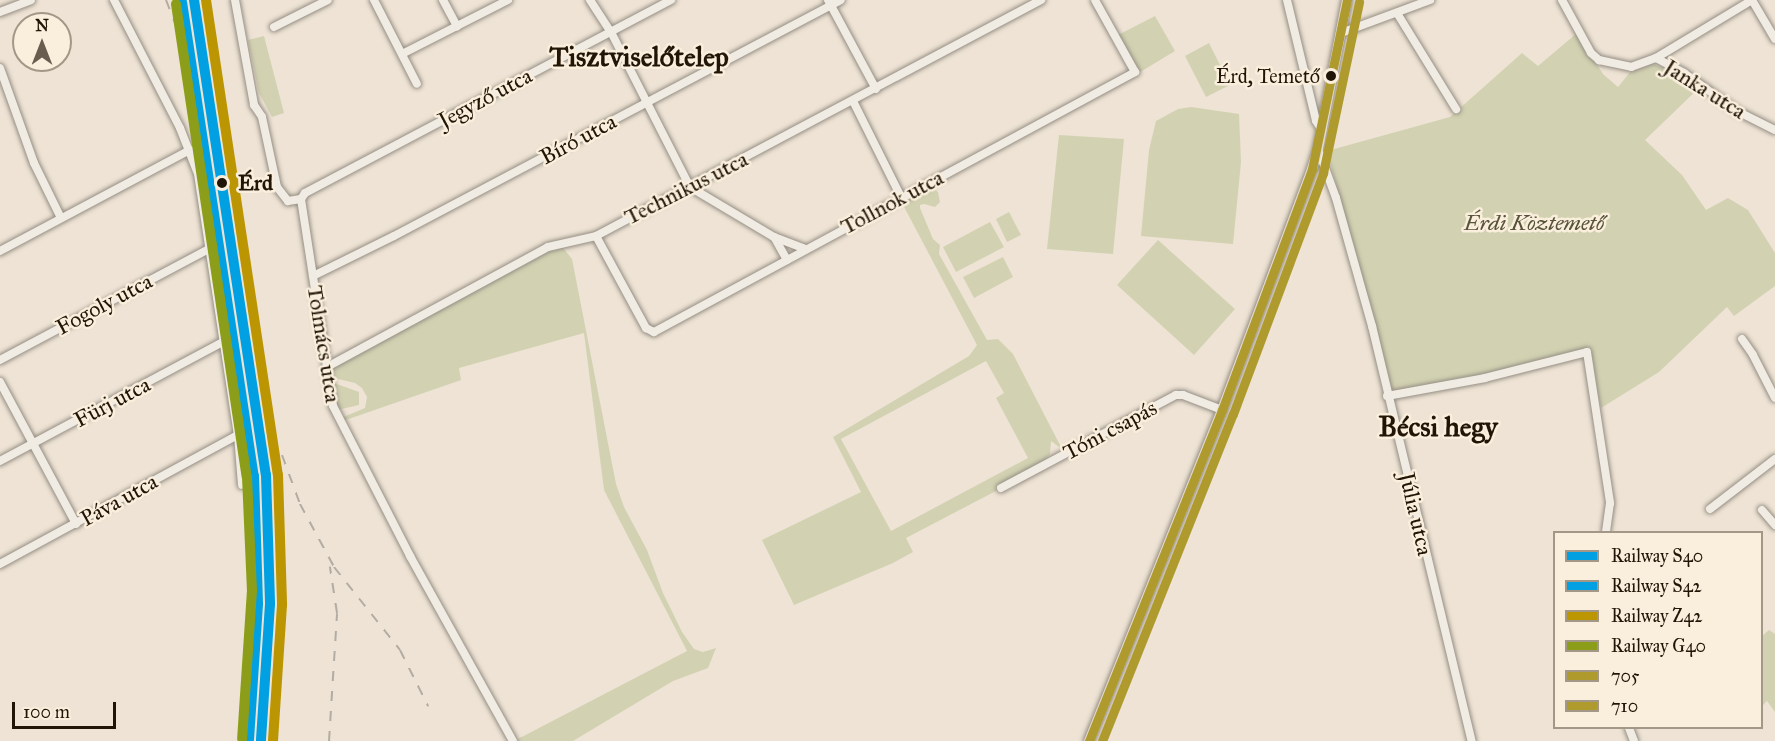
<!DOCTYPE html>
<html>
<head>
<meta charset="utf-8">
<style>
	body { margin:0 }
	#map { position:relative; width:1775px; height:741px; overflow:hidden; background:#eee3d4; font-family:"IM FELL Great Primer",serif }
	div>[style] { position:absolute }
	.green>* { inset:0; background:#d2d2b2 }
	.roads { filter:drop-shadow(0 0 2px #958e84) drop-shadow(0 0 2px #958e84) }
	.minor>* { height:8px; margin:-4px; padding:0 4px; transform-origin:4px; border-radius:4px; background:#f0ebe3 }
	.major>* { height:10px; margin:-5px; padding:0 5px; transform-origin:5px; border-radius:5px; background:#e3dacd }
	.rail>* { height:2px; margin-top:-1px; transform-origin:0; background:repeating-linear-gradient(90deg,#b2aca3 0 10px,transparent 0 20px) }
	.bus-1>* { height:9px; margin:-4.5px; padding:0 4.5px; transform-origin:4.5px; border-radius:4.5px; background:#af9a2e }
	.bus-2>* { height:9px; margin:-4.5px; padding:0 4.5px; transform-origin:4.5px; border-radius:4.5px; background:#af9a2e }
	.rail-1>* { height:10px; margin:-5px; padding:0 5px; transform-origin:5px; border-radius:5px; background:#00a0e3 }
	.rail-2>* { height:10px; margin:-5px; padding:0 5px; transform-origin:5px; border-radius:5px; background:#00a0e3 }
	.rail-3>* { height:10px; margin:-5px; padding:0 5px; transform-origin:5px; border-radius:5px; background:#bc9502 }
	.rail-4>* { height:10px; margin:-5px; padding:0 5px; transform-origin:5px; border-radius:5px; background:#8c9e19 }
	.dots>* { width:16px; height:16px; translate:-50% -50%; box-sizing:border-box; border:3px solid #faeedc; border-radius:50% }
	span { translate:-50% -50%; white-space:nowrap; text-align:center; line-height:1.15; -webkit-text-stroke:5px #faeedc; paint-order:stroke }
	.bus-label { font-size:20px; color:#211508 }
	.right { translate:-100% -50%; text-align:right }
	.street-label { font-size:22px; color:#211508 }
	.stop-label { font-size:22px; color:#211508; font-weight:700 }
	.left { translate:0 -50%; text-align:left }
	.park-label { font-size:22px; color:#57533a; font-style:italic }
	.district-label { font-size:28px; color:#211508; font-weight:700 }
	.legend { position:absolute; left:1553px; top:531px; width:210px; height:198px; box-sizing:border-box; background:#faeedc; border:2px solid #a39787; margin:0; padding:8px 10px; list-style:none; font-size:18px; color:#211508 }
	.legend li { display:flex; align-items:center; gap:12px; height:30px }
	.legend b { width:30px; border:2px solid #a39787 }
	.north { position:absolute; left:12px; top:12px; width:60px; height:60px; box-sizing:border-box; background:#faeedc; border:2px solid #a39787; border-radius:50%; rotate:0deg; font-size:16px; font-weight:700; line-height:24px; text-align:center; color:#211508 }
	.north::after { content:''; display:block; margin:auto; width:21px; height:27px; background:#695d4f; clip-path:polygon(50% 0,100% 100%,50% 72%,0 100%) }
	.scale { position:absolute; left:12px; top:702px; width:104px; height:27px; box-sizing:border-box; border:3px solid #211508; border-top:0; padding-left:8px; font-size:18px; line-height:21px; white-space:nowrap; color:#211508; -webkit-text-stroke:4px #faeedc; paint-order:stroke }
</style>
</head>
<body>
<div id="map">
	<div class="green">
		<i style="clip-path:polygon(1155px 16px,1175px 51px,1137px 74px,1116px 36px)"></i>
		<i style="clip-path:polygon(1577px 33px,1603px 74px,1618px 87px,1631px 71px,1652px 64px,1666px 68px,1701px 86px,1645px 140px,1682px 175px,1706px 210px,1728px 198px,1748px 210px,1775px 253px,1775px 286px,1734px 316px,1727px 307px,1659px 372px,1601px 408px,1589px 349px,1496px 373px,1390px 393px,1362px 276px,1327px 151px,1450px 117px,1522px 53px,1538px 66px)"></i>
		<i style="clip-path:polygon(264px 36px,284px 113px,272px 117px,259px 93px,248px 40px)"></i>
		<i style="clip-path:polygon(1209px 43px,1230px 85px,1206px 97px,1185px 56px)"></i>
		<i style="clip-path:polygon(1191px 107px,1239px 114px,1241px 162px,1233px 244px,1141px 236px,1149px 150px,1156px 121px,1178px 109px)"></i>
		<i style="clip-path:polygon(1059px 135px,1124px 139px,1113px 254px,1047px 249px)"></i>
		<i style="clip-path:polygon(evenodd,930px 185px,938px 192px,940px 202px,935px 207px,924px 204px,920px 205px,920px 208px,933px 239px,940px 245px,939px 254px,987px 340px,998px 339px,1013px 354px,1062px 449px,1051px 441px,1050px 454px,1038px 469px,906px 538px,913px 552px,893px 563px,794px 605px,762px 540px,861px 492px,833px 437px,969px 356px,977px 345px,901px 201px,930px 185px,986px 361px,1004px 393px,996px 398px,1028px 458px,891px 531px,841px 439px,986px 361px)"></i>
		<i style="clip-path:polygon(1009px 212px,1021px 235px,1007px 242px,996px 219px)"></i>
		<i style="clip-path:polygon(990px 222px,1004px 247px,956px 272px,943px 247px)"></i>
		<i style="clip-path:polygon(1158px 240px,1235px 309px,1194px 355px,1117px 285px)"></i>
		<i style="clip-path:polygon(560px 244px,572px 259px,616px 484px,624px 507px,647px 550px,663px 593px,682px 632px,694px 649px,703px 652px,716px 648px,708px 668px,673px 681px,573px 741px,514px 741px,687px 651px,604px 490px,584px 333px,459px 368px,461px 380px,343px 421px,341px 418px,365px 408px,367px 397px,362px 388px,355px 383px,334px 378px,331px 368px)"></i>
		<i style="clip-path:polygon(1003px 257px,1013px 277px,974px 298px,963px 277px)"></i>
		<i style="clip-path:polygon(334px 383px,359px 392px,359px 405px,337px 410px,332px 385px)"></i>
		<i style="clip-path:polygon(1769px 630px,1775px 634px,1775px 712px,1767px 701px,1762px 706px,1762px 636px)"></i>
	</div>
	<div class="roads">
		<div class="minor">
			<i style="left:114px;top:0;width:144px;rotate:62.7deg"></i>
			<i style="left:180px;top:128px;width:49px;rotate:68.6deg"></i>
			<i style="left:198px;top:174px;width:264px;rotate:81.3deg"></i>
			<i style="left:238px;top:435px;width:50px;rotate:85.4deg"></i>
			<i style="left:235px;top:0;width:107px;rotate:79.7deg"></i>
			<i style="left:254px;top:105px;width:14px;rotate:56deg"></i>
			<i style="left:262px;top:117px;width:72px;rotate:77.9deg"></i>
			<i style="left:277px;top:187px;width:18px;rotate:52deg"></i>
			<i style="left:288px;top:201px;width:13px;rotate:-9deg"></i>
			<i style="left:374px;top:0;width:94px;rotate:62.9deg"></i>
			<i style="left:443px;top:0;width:30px;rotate:62deg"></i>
			<i style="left:590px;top:0;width:38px;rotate:57deg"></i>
			<i style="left:611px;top:32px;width:174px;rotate:63deg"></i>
			<i style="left:690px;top:187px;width:98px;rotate:30.8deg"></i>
			<i style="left:828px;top:0;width:101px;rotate:61.7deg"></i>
			<i style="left:1287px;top:0;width:124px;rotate:76.5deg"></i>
			<i style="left:1316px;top:121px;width:11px;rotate:56deg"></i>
			<i style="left:1562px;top:0;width:60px;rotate:61.3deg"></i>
			<i style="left:1591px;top:53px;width:11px;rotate:41deg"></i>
			<i style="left:1599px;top:60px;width:33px;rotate:12deg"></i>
			<i style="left:1631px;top:67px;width:27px;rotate:-20deg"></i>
			<i style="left:1656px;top:58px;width:32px;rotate:28deg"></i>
			<i style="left:1684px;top:73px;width:65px;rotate:35.6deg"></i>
			<i style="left:1737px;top:111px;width:42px;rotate:26.6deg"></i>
			<i style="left:1752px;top:0;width:45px;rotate:59.5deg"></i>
			<i style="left:0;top:12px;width:33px;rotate:-21deg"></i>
			<i style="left:1397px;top:13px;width:113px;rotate:58.4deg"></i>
			<i style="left:274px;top:27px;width:60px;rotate:-26.6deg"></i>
			<i style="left:1341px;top:33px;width:95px;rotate:-20.3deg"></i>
			<i style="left:402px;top:54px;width:119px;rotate:-27deg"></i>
			<i style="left:1656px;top:58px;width:112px;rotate:-31.1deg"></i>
			<i style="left:0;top:68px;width:101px;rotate:70.3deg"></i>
			<i style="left:34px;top:163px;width:61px;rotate:63.9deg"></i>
			<i style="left:853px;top:101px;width:107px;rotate:63.4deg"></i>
			<i style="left:1318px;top:149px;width:52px;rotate:69.8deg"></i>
			<i style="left:1336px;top:198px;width:133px;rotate:74.3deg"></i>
			<i style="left:1372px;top:326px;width:427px;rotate:76.5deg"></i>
			<i style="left:301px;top:199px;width:209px;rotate:81.2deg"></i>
			<i style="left:333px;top:406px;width:169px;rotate:62.8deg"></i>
			<i style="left:410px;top:556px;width:212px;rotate:60.9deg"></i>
			<i style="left:301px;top:199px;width:7px;rotate:-56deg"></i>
			<i style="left:305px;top:193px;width:414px;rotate:-27.8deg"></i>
			<i style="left:596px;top:236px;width:105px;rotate:61.5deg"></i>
			<i style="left:646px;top:328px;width:9px;rotate:27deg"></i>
			<i style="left:654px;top:332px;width:547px;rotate:-28.39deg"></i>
			<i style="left:1135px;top:72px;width:82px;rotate:-119.1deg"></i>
			<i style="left:0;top:251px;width:215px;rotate:-28deg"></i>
			<i style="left:787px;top:260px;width:26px;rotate:-119deg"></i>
			<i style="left:774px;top:237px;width:33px;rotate:21deg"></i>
			<i style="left:313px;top:276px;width:90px;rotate:-26.3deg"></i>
			<i style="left:394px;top:236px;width:505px;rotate:-27.83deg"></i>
			<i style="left:1742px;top:339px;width:19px;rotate:55deg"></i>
			<i style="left:1753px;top:355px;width:48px;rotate:62.9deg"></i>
			<i style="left:0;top:360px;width:237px;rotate:-28deg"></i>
			<i style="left:327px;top:367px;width:251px;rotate:-28.5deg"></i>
			<i style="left:548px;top:247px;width:49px;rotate:-12.9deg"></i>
			<i style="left:596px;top:236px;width:504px;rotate:-27.94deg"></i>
			<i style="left:0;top:382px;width:161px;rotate:61.8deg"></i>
			<i style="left:1387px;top:396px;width:100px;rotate:-10.4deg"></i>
			<i style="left:1485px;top:378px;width:105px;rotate:-14.3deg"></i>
			<i style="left:1587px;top:352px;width:153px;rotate:81.3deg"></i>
			<i style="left:1610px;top:503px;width:29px;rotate:98deg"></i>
			<i style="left:0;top:461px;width:253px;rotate:-28.1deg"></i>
			<i style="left:1001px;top:488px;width:198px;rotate:-28deg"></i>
			<i style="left:1176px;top:395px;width:7px"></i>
			<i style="left:1183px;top:395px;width:42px;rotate:21deg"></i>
			<i style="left:1710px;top:509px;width:82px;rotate:-37.6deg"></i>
			<i style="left:1762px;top:510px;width:20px;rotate:49deg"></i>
			<i style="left:0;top:564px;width:271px;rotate:-28.5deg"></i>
			<i style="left:1629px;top:728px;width:14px;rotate:69deg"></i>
		</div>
		<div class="major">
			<i style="left:1089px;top:741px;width:357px;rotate:-68.1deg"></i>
			<i style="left:1222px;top:410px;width:257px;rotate:-69.5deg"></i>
			<i style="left:1312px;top:169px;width:21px;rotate:-73deg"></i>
			<i style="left:1318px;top:149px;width:152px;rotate:-79deg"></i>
		</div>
	</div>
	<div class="rail">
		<i style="left:166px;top:0;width:44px;rotate:68.7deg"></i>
		<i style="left:182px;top:41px;width:33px;rotate:78deg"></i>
		<i style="left:178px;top:0;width:23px;rotate:80deg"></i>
		<i style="left:282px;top:455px;width:52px;rotate:69.8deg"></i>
		<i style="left:300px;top:504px;width:72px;rotate:61.6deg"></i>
		<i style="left:334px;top:567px;width:106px;rotate:51.5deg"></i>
		<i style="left:400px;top:650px;width:63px;rotate:63.4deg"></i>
		<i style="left:329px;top:741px;width:128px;rotate:-86.4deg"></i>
		<i style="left:337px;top:613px;width:47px;rotate:-98.7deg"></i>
	</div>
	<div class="bus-1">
		<i style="left:1089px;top:741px;width:357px;rotate:-68.1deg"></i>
		<i style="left:1222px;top:410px;width:257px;rotate:-69.5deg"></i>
		<i style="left:1312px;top:169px;width:173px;rotate:-78.3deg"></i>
	</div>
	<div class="bus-2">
		<i style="left:1102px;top:741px;width:352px;rotate:-68.2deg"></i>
		<i style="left:1233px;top:414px;width:257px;rotate:-69.5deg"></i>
		<i style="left:1323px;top:173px;width:175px;rotate:-78.1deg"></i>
	</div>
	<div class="rail-1">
		<i style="left:194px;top:0;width:480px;rotate:81.4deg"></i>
		<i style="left:266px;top:475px;width:129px;rotate:88.2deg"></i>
		<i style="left:270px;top:604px;width:137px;rotate:93.8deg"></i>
	</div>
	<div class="rail-2">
		<i style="left:182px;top:2px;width:479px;rotate:81.4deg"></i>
		<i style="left:254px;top:476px;width:128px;rotate:88.2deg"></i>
		<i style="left:258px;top:604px;width:136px;rotate:93.8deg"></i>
	</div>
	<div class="rail-3">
		<i style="left:206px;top:0;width:480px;rotate:81.4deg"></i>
		<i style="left:278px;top:475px;width:130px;rotate:88.2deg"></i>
		<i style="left:282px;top:605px;width:136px;rotate:93.8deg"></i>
	</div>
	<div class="rail-4">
		<i style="left:176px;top:4px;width:478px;rotate:81.5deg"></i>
		<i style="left:247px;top:477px;width:113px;rotate:87.5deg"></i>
		<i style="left:252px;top:590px;width:149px;rotate:93.8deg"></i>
	</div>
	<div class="dots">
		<i style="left:1331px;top:76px;background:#211508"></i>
		<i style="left:222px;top:183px;background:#211508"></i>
	</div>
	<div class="bus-label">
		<span class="right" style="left:1320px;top:76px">Érd, Temető</span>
	</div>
	<div class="street-label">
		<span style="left:1705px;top:89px;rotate:32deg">Janka utca</span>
		<span style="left:485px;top:98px;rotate:-28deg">Jegyző utca</span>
		<span style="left:578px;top:139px;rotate:-28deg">Bíró utca</span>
		<span style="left:686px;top:188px;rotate:-27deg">Technikus utca</span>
		<span style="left:892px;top:202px;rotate:-28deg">Tollnok utca</span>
		<span style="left:104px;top:304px;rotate:-28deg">Fogoly utca</span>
		<span style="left:324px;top:344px;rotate:81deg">Tolmács utca</span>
		<span style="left:112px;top:402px;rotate:-28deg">Fürj utca</span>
		<span style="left:1110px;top:430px;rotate:-28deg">Tóni csapás</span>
		<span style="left:119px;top:500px;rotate:-29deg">Páva utca</span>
		<span style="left:1416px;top:514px;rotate:77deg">Júlia utca</span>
	</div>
	<div class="stop-label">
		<span class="left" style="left:238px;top:183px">Érd</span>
	</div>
	<div class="park-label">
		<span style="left:1534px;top:223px">Érdi Köztemető</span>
	</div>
	<div class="district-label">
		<span style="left:639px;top:57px">Tisztviselőtelep</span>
		<span style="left:1438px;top:427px">Bécsi hegy</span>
	</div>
	<ul class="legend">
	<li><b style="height:8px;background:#00a0e3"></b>Railway S40</li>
	<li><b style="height:8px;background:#00a0e3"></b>Railway S42</li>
	<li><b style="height:8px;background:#bc9502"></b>Railway Z42</li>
	<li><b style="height:8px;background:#8c9e19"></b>Railway G40</li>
	<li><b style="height:8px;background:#af9a2e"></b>705</li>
	<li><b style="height:8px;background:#af9a2e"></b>710</li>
	</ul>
	<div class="north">N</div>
	<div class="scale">100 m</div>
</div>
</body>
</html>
